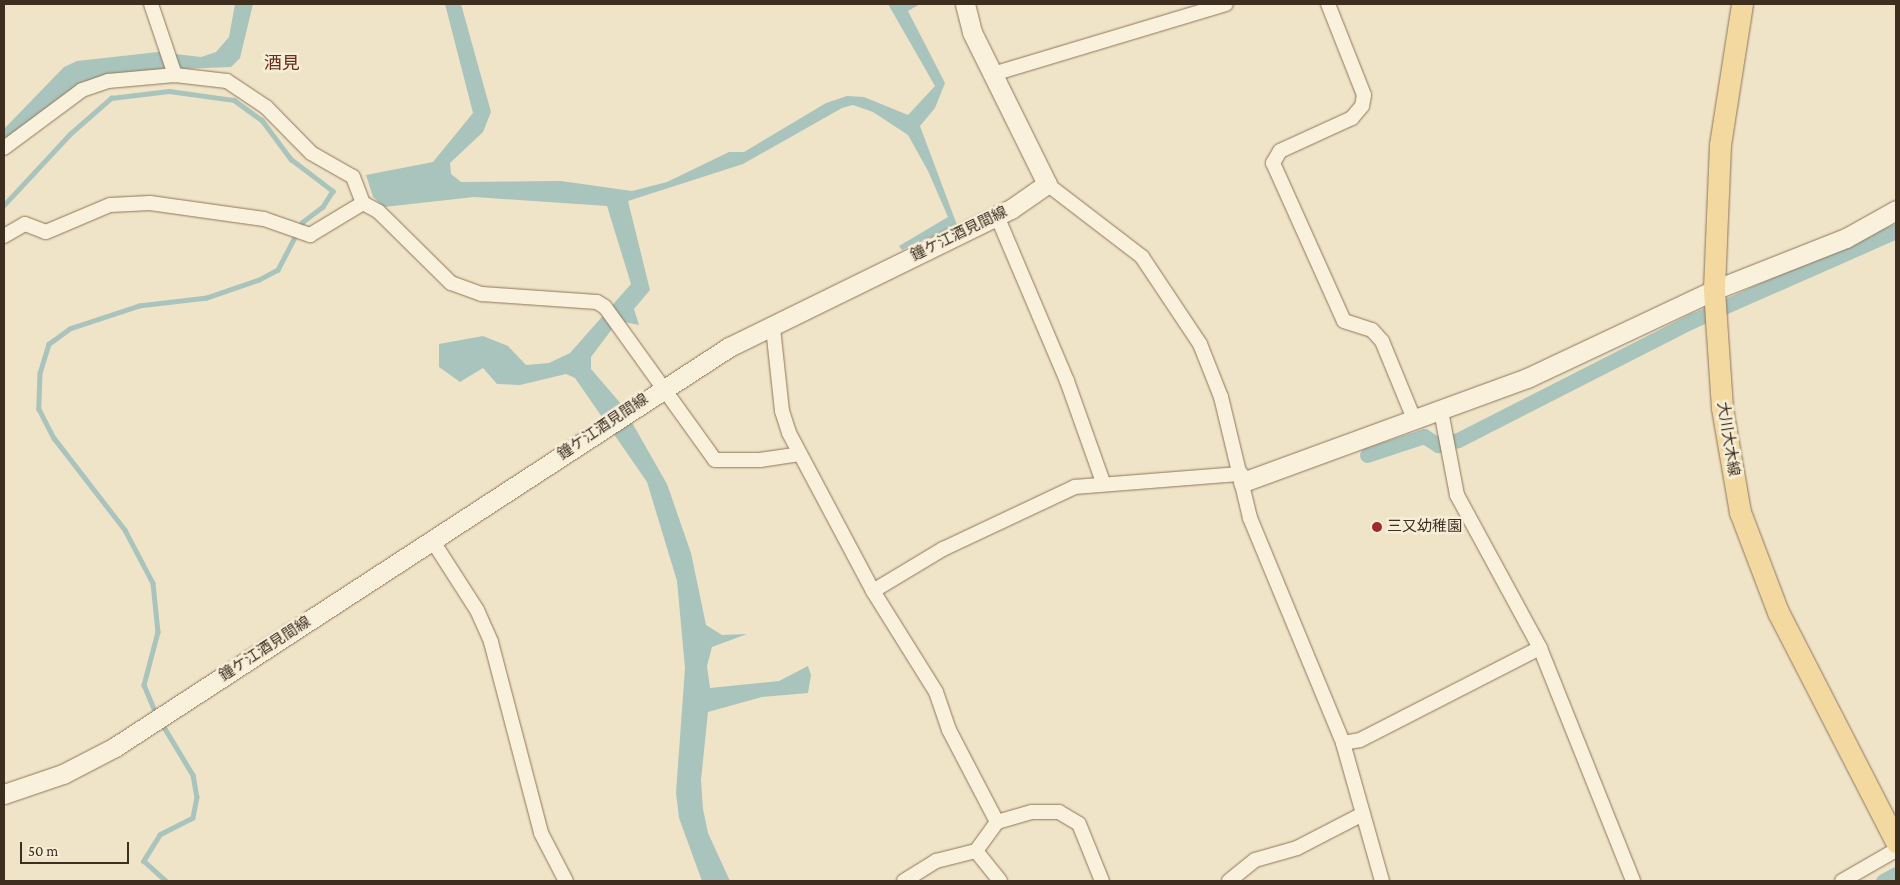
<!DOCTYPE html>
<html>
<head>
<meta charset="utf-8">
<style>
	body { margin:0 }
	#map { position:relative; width:1900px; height:885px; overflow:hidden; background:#f0e4c8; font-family:"Crimson Pro","Noto Sans JP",serif }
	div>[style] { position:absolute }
	.water>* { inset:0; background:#a9c4bc }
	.stream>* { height:4.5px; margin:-2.25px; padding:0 2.25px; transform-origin:2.25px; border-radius:2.25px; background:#a9c4bc }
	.canal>* { height:15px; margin:-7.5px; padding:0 7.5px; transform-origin:7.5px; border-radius:7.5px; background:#a9c4bc }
	.roads { filter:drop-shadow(0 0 1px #8d765c) drop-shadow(0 0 1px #8d765c) }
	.street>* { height:14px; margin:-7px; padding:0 7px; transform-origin:7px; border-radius:7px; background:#faf1dc }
	.secondary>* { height:19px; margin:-9.5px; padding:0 9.5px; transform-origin:9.5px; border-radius:9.5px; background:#faf1dc }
	.primary>* { height:21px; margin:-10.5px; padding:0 10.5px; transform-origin:10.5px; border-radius:10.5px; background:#f3d9a0 }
	.dots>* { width:14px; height:14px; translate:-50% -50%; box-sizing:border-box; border:2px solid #f7eed8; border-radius:50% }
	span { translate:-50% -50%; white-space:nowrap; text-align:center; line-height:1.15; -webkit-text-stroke:5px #f7eed8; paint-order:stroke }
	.street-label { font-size:15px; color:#3d2e20 }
	.poi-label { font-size:15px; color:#3d2e20 }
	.left { translate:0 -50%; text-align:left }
	.quarter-label { font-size:18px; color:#6b2e1e }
	.frame { position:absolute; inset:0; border:5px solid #3d2e20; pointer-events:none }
	.scale { position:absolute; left:20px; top:842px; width:109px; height:22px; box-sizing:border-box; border:2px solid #3d2e20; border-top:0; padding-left:6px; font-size:15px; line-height:18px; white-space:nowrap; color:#3d2e20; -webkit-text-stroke:4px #f7eed8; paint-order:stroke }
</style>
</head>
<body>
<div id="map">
	<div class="water">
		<i style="clip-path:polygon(235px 4px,253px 4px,240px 58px,231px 67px,155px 70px,82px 82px,4px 143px,4px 129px,64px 67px,77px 61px,158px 52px,201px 57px,216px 52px,229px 37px)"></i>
		<i style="clip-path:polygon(445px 4px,461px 4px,491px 112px,483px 132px,450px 163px,451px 174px,461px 182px,561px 181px,632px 191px,667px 182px,729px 152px,744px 152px,826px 103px,847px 96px,864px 97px,908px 115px,935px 86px,888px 4px,920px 4px,908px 11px,945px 83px,935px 108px,920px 126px,957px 225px,902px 250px,899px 246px,948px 217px,928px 171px,908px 135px,873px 112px,853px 105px,842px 108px,743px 164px,628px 201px,650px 290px,634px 309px,639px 325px,624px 322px,612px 329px,591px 357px,591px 369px,622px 405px,667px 484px,691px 553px,706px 625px,722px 635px,747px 634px,712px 647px,707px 666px,710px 688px,779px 681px,808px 666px,811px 675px,808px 693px,762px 697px,708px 712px,701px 780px,703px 809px,708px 833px,730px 881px,702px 881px,679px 818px,676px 793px,685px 668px,677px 581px,647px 482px,575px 378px,566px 374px,520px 385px,497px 384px,483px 368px,460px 382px,439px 367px,439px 344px,483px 336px,508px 346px,526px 365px,549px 363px,570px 353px,631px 284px,607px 206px,474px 197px,384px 207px,373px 197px,366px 175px,433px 162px,473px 113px)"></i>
	</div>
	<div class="stream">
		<i style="left:4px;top:205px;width:97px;rotate:-47.1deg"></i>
		<i style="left:70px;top:134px;width:55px;rotate:-41.3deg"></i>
		<i style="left:111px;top:98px;width:58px;rotate:-6.9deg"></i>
		<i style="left:169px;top:91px;width:66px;rotate:7.9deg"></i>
		<i style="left:234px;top:100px;width:34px;rotate:36deg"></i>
		<i style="left:262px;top:120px;width:49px;rotate:53.4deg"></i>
		<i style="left:291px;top:159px;width:53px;rotate:37.3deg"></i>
		<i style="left:333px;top:191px;width:19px;rotate:122deg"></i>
		<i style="left:323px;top:207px;width:25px;rotate:143deg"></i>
		<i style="left:303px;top:222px;width:54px;rotate:117.5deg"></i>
		<i style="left:278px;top:270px;width:21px;rotate:152deg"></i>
		<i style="left:259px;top:280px;width:55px;rotate:160.9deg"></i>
		<i style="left:207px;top:298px;width:68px;rotate:173.3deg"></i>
		<i style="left:139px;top:306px;width:73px;rotate:161.6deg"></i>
		<i style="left:70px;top:329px;width:26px;rotate:144deg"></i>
		<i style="left:49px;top:344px;width:30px;rotate:107deg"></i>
		<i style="left:40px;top:373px;width:36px;rotate:92deg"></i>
		<i style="left:39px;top:409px;width:33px;rotate:63deg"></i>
		<i style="left:54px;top:438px;width:116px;rotate:52.3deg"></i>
		<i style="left:125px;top:530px;width:60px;rotate:62.2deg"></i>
		<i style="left:153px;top:583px;width:49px;rotate:84.2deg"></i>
		<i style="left:158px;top:632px;width:55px;rotate:104.8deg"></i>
		<i style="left:144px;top:685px;width:33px;rotate:67deg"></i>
		<i style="left:161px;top:722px;width:62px;rotate:58.9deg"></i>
		<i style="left:193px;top:775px;width:22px;rotate:80deg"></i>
		<i style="left:197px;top:797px;width:21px;rotate:101deg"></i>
		<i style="left:193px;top:818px;width:37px;rotate:153deg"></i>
		<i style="left:160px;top:835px;width:31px;rotate:122deg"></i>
		<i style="left:144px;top:861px;width:30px;rotate:42deg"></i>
	</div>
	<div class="canal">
		<i style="left:1367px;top:455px;width:60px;rotate:-18.4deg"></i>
		<i style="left:1424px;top:436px;width:17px;rotate:33deg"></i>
		<i style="left:1438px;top:445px;width:21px;rotate:-14deg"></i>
		<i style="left:1458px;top:440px;width:263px;rotate:-27deg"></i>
		<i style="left:1692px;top:321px;width:223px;rotate:-23.8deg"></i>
		<i style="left:1883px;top:881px;width:15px;rotate:-28deg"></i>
	</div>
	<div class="roads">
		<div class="street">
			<i style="left:151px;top:4px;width:75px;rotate:71.3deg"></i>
			<i style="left:1328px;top:4px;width:98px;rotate:68.4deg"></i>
			<i style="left:1364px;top:95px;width:11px;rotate:100deg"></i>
			<i style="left:1362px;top:106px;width:16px;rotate:130deg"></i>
			<i style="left:1352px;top:118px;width:79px;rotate:155.4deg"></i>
			<i style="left:1280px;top:151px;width:14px;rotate:120deg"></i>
			<i style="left:1273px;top:163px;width:173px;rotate:65.8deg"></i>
			<i style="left:1344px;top:321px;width:29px;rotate:18deg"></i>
			<i style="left:1372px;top:330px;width:15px;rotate:48deg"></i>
			<i style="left:1382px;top:341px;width:84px;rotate:67.7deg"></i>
			<i style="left:993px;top:74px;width:243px;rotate:-16.7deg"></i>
			<i style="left:4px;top:148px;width:97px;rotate:-36.6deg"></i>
			<i style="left:82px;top:90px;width:28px;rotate:-19deg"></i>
			<i style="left:108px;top:81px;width:67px;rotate:-5.1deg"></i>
			<i style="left:175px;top:75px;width:52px;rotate:6.6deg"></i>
			<i style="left:227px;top:81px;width:47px;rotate:33.7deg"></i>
			<i style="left:266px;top:107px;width:64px;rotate:45.6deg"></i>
			<i style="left:311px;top:153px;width:48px;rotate:29.7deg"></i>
			<i style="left:353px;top:177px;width:28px;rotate:69deg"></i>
			<i style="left:1047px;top:184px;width:120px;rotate:37.5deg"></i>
			<i style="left:1142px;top:257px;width:105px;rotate:56.3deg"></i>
			<i style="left:1200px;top:344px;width:57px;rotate:68.4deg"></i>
			<i style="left:1221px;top:397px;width:124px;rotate:76.5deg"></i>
			<i style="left:1250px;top:518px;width:243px;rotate:67.5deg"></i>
			<i style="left:1343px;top:743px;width:143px;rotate:74.2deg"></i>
			<i style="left:363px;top:203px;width:18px;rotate:29deg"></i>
			<i style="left:379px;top:212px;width:101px;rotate:44.6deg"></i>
			<i style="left:451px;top:283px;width:33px;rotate:20deg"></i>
			<i style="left:482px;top:294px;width:115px;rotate:4deg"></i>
			<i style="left:597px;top:302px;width:9px;rotate:32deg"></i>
			<i style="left:605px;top:307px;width:188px;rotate:54.3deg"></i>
			<i style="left:715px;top:460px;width:45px"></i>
			<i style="left:760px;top:460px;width:40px;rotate:-8.5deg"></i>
			<i style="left:997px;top:216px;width:179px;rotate:67deg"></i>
			<i style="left:1067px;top:381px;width:107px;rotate:70.4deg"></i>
			<i style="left:4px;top:236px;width:24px;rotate:-30deg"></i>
			<i style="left:25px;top:224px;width:22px;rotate:21deg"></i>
			<i style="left:46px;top:232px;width:69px;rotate:-22.9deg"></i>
			<i style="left:110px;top:205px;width:40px;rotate:-2.9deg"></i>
			<i style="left:150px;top:203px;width:115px;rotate:8deg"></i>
			<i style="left:264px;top:219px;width:49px;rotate:19.2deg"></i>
			<i style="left:310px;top:235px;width:62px;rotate:-31.1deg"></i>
			<i style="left:773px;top:328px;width:83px;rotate:83.8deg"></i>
			<i style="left:782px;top:411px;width:23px;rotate:72deg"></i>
			<i style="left:789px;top:433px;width:179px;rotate:62deg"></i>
			<i style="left:873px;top:591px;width:119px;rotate:58deg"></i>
			<i style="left:936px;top:692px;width:40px;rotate:71.1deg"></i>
			<i style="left:949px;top:730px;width:104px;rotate:62.4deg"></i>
			<i style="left:1441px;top:411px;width:86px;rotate:79.2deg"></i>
			<i style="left:1457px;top:495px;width:174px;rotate:61.5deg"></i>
			<i style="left:1540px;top:648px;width:251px;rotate:68.2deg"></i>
			<i style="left:432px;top:540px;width:83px;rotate:57.3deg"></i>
			<i style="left:477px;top:610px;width:35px;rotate:66deg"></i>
			<i style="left:491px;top:642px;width:197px;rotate:75.3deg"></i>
			<i style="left:541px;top:833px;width:54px;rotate:62.5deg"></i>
			<i style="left:873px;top:591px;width:82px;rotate:-31deg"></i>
			<i style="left:943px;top:549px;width:146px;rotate:-25.2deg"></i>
			<i style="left:1075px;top:487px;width:167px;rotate:-4.5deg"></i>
			<i style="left:1343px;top:743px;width:17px;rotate:-10deg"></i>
			<i style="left:1360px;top:740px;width:202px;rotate:-27.1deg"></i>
			<i style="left:976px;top:851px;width:38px;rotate:51deg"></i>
			<i style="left:904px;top:881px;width:38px;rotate:-32deg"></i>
			<i style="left:936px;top:861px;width:41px;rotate:-14deg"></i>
			<i style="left:976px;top:851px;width:36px;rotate:-54deg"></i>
			<i style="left:997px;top:822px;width:36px;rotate:-16deg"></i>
			<i style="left:1032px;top:812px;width:27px"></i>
			<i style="left:1059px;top:812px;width:23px;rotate:31deg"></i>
			<i style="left:1079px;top:824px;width:61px;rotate:68deg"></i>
			<i style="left:1229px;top:881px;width:33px;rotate:-39deg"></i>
			<i style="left:1255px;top:860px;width:44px;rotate:-15.9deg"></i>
			<i style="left:1297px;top:848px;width:74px;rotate:-27.3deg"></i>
			<i style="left:1842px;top:881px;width:62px;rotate:-29.9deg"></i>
		</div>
		<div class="secondary">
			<i style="left:1243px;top:482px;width:302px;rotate:-20.1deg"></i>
			<i style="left:1527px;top:378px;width:207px;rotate:-25.2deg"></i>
			<i style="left:1714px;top:290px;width:142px;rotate:-21.5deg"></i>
			<i style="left:1846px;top:238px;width:57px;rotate:-29.2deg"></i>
			<i style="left:4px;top:794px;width:62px;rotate:-18.7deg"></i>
			<i style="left:63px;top:774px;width:59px;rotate:-27.4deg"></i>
			<i style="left:115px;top:747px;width:733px;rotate:-33.08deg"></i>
			<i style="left:729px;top:347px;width:314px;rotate:-26.1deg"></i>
			<i style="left:1011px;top:209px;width:44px;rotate:-34.8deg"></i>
			<i style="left:1047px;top:184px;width:169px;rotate:-116.3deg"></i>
			<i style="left:972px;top:32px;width:29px;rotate:-104deg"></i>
		</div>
		<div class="primary">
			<i style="left:1742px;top:4px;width:143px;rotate:98.9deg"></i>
			<i style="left:1720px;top:145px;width:145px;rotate:92.4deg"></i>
			<i style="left:1714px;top:290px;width:118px;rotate:86.1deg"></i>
			<i style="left:1722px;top:408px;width:106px;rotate:80.2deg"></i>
			<i style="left:1740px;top:512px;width:107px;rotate:69.2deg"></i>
			<i style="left:1778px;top:612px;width:259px;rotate:62.8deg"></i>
		</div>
	</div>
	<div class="dots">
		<i style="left:1377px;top:527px;background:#9e2a2b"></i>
	</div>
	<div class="street-label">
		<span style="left:959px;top:234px;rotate:-26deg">鐘ケ江酒見間線</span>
		<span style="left:603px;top:427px;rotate:-34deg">鐘ケ江酒見間線</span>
		<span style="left:1728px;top:439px;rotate:81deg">大川大木線</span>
		<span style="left:265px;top:649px;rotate:-33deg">鐘ケ江酒見間線</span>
	</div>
	<div class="poi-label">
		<span class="left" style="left:1387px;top:527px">三又幼稚園</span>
	</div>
	<div class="quarter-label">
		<span style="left:282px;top:63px">酒見</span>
	</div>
	<div class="frame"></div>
	<div class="scale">50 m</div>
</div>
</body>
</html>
